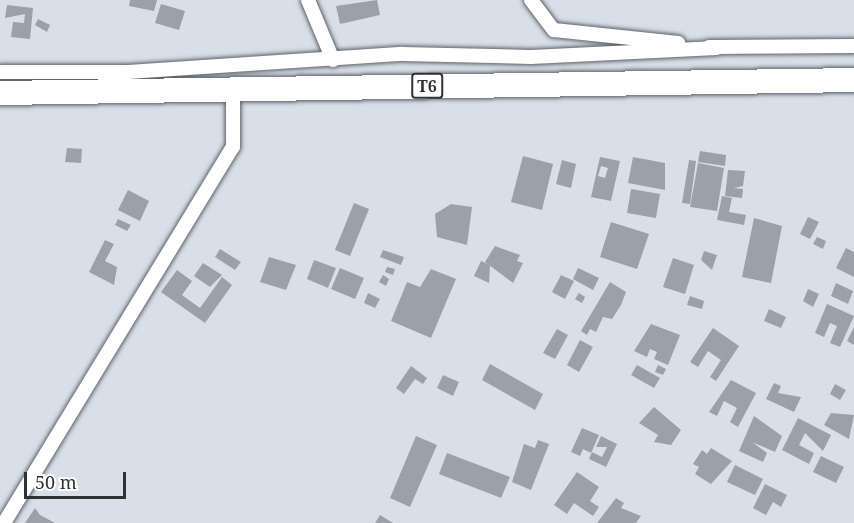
<!DOCTYPE html>
<html>
<head>
<meta charset="utf-8">
<style>
	body { margin:0 }
	#map { position:relative; width:854px; height:523px; overflow:hidden; background:#d8dfe8; font-family:"Noto Serif",serif }
	div>[style] { position:absolute }
	.building>* { inset:0; background:#9aa1a9 }
	.roads { filter:drop-shadow(0 0 2px #5d636b) drop-shadow(0 0 2px #5d636b) }
	.minor>* { height:14px; margin:-7px; padding:0 7px; transform-origin:7px; border-radius:7px; background:#fff }
	.trunk>* { height:24px; margin:-12px; padding:0 12px; transform-origin:12px; border-radius:12px; background:#fff }
	span { translate:-50% -50%; white-space:nowrap; text-align:center; line-height:1.15; -webkit-text-stroke:6px #fff; paint-order:stroke }
	.shield-label span { padding:2px 4px; background:#fff; border:2px solid; border-radius:4px; -webkit-text-stroke-width:0 }
	.shield-label { font-size:16px; color:#2f3235; font-weight:700 }
	.scale { position:absolute; left:24px; top:472px; width:102px; height:27px; box-sizing:border-box; border:3px solid #2f3235; border-top:0; padding-left:8px; font-size:18px; line-height:21px; white-space:nowrap; color:#2f3235; -webkit-text-stroke:4px #fff; paint-order:stroke }
</style>
</head>
<body>
<div id="map">
	<div class="building">
		<i style="clip-path:polygon(130px 0,157px 0,154px 11px,129px 6px)"></i>
		<i style="clip-path:polygon(377px 0,380px 15px,340px 24px,336px 6px)"></i>
		<i style="clip-path:polygon(161px 4px,185px 11px,179px 30px,155px 23px)"></i>
		<i style="clip-path:polygon(7px 5px,33px 8px,30px 39px,11px 37px,13px 22px,24px 23px,25px 14px,5px 18px)"></i>
		<i style="clip-path:polygon(38px 19px,50px 25px,47px 32px,35px 25px)"></i>
		<i style="clip-path:polygon(67px 148px,82px 149px,81px 163px,65px 162px)"></i>
		<i style="clip-path:polygon(700px 151px,726px 155px,725px 166px,698px 162px)"></i>
		<i style="clip-path:polygon(523px 156px,553px 164px,542px 210px,511px 202px)"></i>
		<i style="clip-path:polygon(evenodd,600px 157px,620px 161px,611px 201px,591px 197px,600px 157px,601px 166px,608px 168px,605px 178px,598px 176px,601px 166px)"></i>
		<i style="clip-path:polygon(633px 157px,665px 163px,665px 190px,628px 183px)"></i>
		<i style="clip-path:polygon(562px 160px,576px 164px,571px 188px,556px 184px)"></i>
		<i style="clip-path:polygon(689px 160px,696px 161px,690px 204px,682px 203px)"></i>
		<i style="clip-path:polygon(698px 163px,724px 168px,717px 211px,690px 207px)"></i>
		<i style="clip-path:polygon(728px 170px,745px 171px,743px 186px,734px 188px,743px 189px,742px 198px,725px 196px)"></i>
		<i style="clip-path:polygon(631px 189px,660px 194px,656px 218px,627px 213px)"></i>
		<i style="clip-path:polygon(128px 190px,149px 201px,140px 221px,118px 210px)"></i>
		<i style="clip-path:polygon(722px 196px,732px 198px,729px 212px,746px 215px,744px 225px,717px 220px)"></i>
		<i style="clip-path:polygon(354px 203px,369px 209px,350px 256px,335px 250px)"></i>
		<i style="clip-path:polygon(451px 204px,472px 207px,467px 245px,437px 237px,435px 214px)"></i>
		<i style="clip-path:polygon(808px 217px,819px 222px,810px 239px,800px 234px)"></i>
		<i style="clip-path:polygon(754px 218px,782px 226px,771px 283px,742px 277px)"></i>
		<i style="clip-path:polygon(118px 219px,131px 225px,127px 231px,115px 225px)"></i>
		<i style="clip-path:polygon(611px 222px,649px 234px,637px 269px,600px 257px)"></i>
		<i style="clip-path:polygon(817px 237px,826px 241px,823px 249px,813px 244px)"></i>
		<i style="clip-path:polygon(105px 240px,114px 244px,105px 261px,117px 267px,114px 285px,89px 272px)"></i>
		<i style="clip-path:polygon(495px 246px,520px 255px,517px 261px,523px 263px,513px 283px,485px 262px)"></i>
		<i style="clip-path:polygon(846px 248px,854px 252px,854px 277px,836px 268px)"></i>
		<i style="clip-path:polygon(220px 249px,241px 262px,235px 270px,215px 257px)"></i>
		<i style="clip-path:polygon(383px 250px,404px 257px,401px 265px,380px 257px)"></i>
		<i style="clip-path:polygon(704px 251px,717px 255px,712px 270px,701px 260px)"></i>
		<i style="clip-path:polygon(269px 257px,296px 265px,286px 290px,260px 282px)"></i>
		<i style="clip-path:polygon(673px 258px,694px 265px,685px 294px,663px 287px)"></i>
		<i style="clip-path:polygon(314px 260px,336px 268px,328px 288px,307px 279px)"></i>
		<i style="clip-path:polygon(481px 261px,490px 265px,489px 283px,474px 276px)"></i>
		<i style="clip-path:polygon(203px 263px,222px 275px,210px 287px,194px 276px)"></i>
		<i style="clip-path:polygon(387px 267px,395px 269px,393px 275px,385px 272px)"></i>
		<i style="clip-path:polygon(340px 268px,364px 278px,355px 299px,331px 289px)"></i>
		<i style="clip-path:polygon(578px 268px,599px 278px,593px 290px,573px 279px)"></i>
		<i style="clip-path:polygon(431px 269px,456px 279px,431px 338px,391px 321px,407px 282px,420px 287px)"></i>
		<i style="clip-path:polygon(177px 270px,192px 281px,182px 295px,200px 308px,222px 277px,232px 285px,205px 323px,161px 292px)"></i>
		<i style="clip-path:polygon(383px 275px,389px 279px,386px 286px,379px 282px)"></i>
		<i style="clip-path:polygon(561px 275px,574px 281px,565px 299px,552px 292px)"></i>
		<i style="clip-path:polygon(610px 282px,626px 292px,621px 305px,612px 319px,603px 317px,596px 332px,590px 329px,587px 335px,581px 331px)"></i>
		<i style="clip-path:polygon(836px 283px,853px 291px,848px 304px,831px 296px)"></i>
		<i style="clip-path:polygon(808px 289px,819px 294px,813px 307px,803px 301px)"></i>
		<i style="clip-path:polygon(368px 293px,380px 299px,375px 308px,364px 303px)"></i>
		<i style="clip-path:polygon(579px 293px,585px 297px,582px 303px,575px 299px)"></i>
		<i style="clip-path:polygon(690px 296px,704px 301px,702px 309px,687px 305px)"></i>
		<i style="clip-path:polygon(827px 304px,854px 316px,840px 347px,830px 343px,837px 326px,830px 323px,824px 337px,815px 333px)"></i>
		<i style="clip-path:polygon(769px 309px,786px 317px,781px 328px,764px 321px)"></i>
		<i style="clip-path:polygon(651px 324px,680px 335px,668px 365px,654px 359px,657px 352px,650px 349px,647px 357px,634px 351px)"></i>
		<i style="clip-path:polygon(854px 327px,854px 345px,847px 341px)"></i>
		<i style="clip-path:polygon(713px 328px,739px 346px,716px 381px,710px 377px,721px 360px,708px 351px,698px 367px,690px 362px)"></i>
		<i style="clip-path:polygon(557px 329px,568px 335px,555px 359px,543px 353px)"></i>
		<i style="clip-path:polygon(580px 340px,593px 347px,579px 372px,567px 365px)"></i>
		<i style="clip-path:polygon(490px 364px,543px 394px,535px 410px,482px 380px)"></i>
		<i style="clip-path:polygon(637px 365px,660px 378px,654px 388px,631px 375px)"></i>
		<i style="clip-path:polygon(658px 365px,666px 369px,663px 375px,655px 372px)"></i>
		<i style="clip-path:polygon(411px 366px,427px 378px,423px 384px,415px 379px,404px 394px,396px 388px)"></i>
		<i style="clip-path:polygon(443px 375px,459px 382px,453px 396px,437px 388px)"></i>
		<i style="clip-path:polygon(731px 380px,756px 393px,738px 427px,730px 422px,737px 408px,724px 401px,717px 416px,709px 412px)"></i>
		<i style="clip-path:polygon(774px 383px,781px 386px,778px 393px,801px 397px,794px 412px,766px 399px)"></i>
		<i style="clip-path:polygon(835px 384px,846px 390px,840px 400px,830px 394px)"></i>
		<i style="clip-path:polygon(654px 407px,681px 430px,671px 445px,654px 442px,658px 435px,639px 423px)"></i>
		<i style="clip-path:polygon(831px 413px,854px 415px,849px 439px,824px 425px)"></i>
		<i style="clip-path:polygon(754px 416px,782px 436px,775px 452px,752px 442px,767px 453px,763px 462px,739px 451px)"></i>
		<i style="clip-path:polygon(798px 418px,831px 435px,823px 451px,805px 433px,799px 445px,814px 453px,809px 464px,782px 450px)"></i>
		<i style="clip-path:polygon(582px 428px,599px 435px,591px 453px,583px 449px,580px 456px,571px 452px)"></i>
		<i style="clip-path:polygon(416px 436px,437px 445px,410px 507px,390px 498px)"></i>
		<i style="clip-path:polygon(601px 436px,617px 444px,606px 467px,589px 459px,592px 452px,602px 457px,607px 447px,596px 447px)"></i>
		<i style="clip-path:polygon(538px 440px,549px 444px,531px 490px,512px 482px,524px 444px,535px 448px)"></i>
		<i style="clip-path:polygon(711px 448px,732px 461px,711px 484px,695px 474px,699px 467px,693px 464px,702px 450px,707px 454px)"></i>
		<i style="clip-path:polygon(447px 453px,510px 477px,501px 498px,439px 474px)"></i>
		<i style="clip-path:polygon(821px 456px,844px 467px,836px 483px,813px 472px)"></i>
		<i style="clip-path:polygon(735px 465px,763px 479px,755px 495px,727px 482px)"></i>
		<i style="clip-path:polygon(577px 472px,599px 487px,590px 501px,599px 507px,593px 516px,574px 503px,567px 514px,554px 505px)"></i>
		<i style="clip-path:polygon(765px 484px,787px 495px,781px 507px,773px 502px,766px 515px,753px 508px)"></i>
		<i style="clip-path:polygon(616px 498px,624px 503px,621px 508px,641px 516px,636px 523px,597px 523px)"></i>
		<i style="clip-path:polygon(35px 508px,40px 515px,55px 523px,25px 523px)"></i>
		<i style="clip-path:polygon(380px 515px,393px 523px,375px 523px)"></i>
	</div>
	<div class="roads">
		<div class="minor">
			<i style="left:308px;top:0;width:65px;rotate:67.4deg"></i>
			<i style="left:531px;top:0;width:38px;rotate:53deg"></i>
			<i style="left:554px;top:30px;width:125px;rotate:6deg"></i>
			<i style="left:709px;top:47px;width:145px;rotate:-0.4deg"></i>
			<i style="left:0;top:72px;width:128px"></i>
			<i style="left:128px;top:72px;width:275px;rotate:-3.8deg"></i>
			<i style="left:402px;top:54px;width:129px;rotate:1.3deg"></i>
			<i style="left:531px;top:57px;width:186px;rotate:-2.8deg"></i>
			<i style="left:4px;top:523px;width:440px;rotate:-58.7deg"></i>
			<i style="left:233px;top:147px;width:58px;rotate:-90deg"></i>
		</div>
		<div class="trunk">
			<i style="left:0;top:93px;width:854px;rotate:-0.87deg"></i>
		</div>
	</div>
	<div class="shield-label">
		<span style="left:427px;top:86px">T6</span>
	</div>
	<div class="scale">50 m</div>
</div>
</body>
</html>
